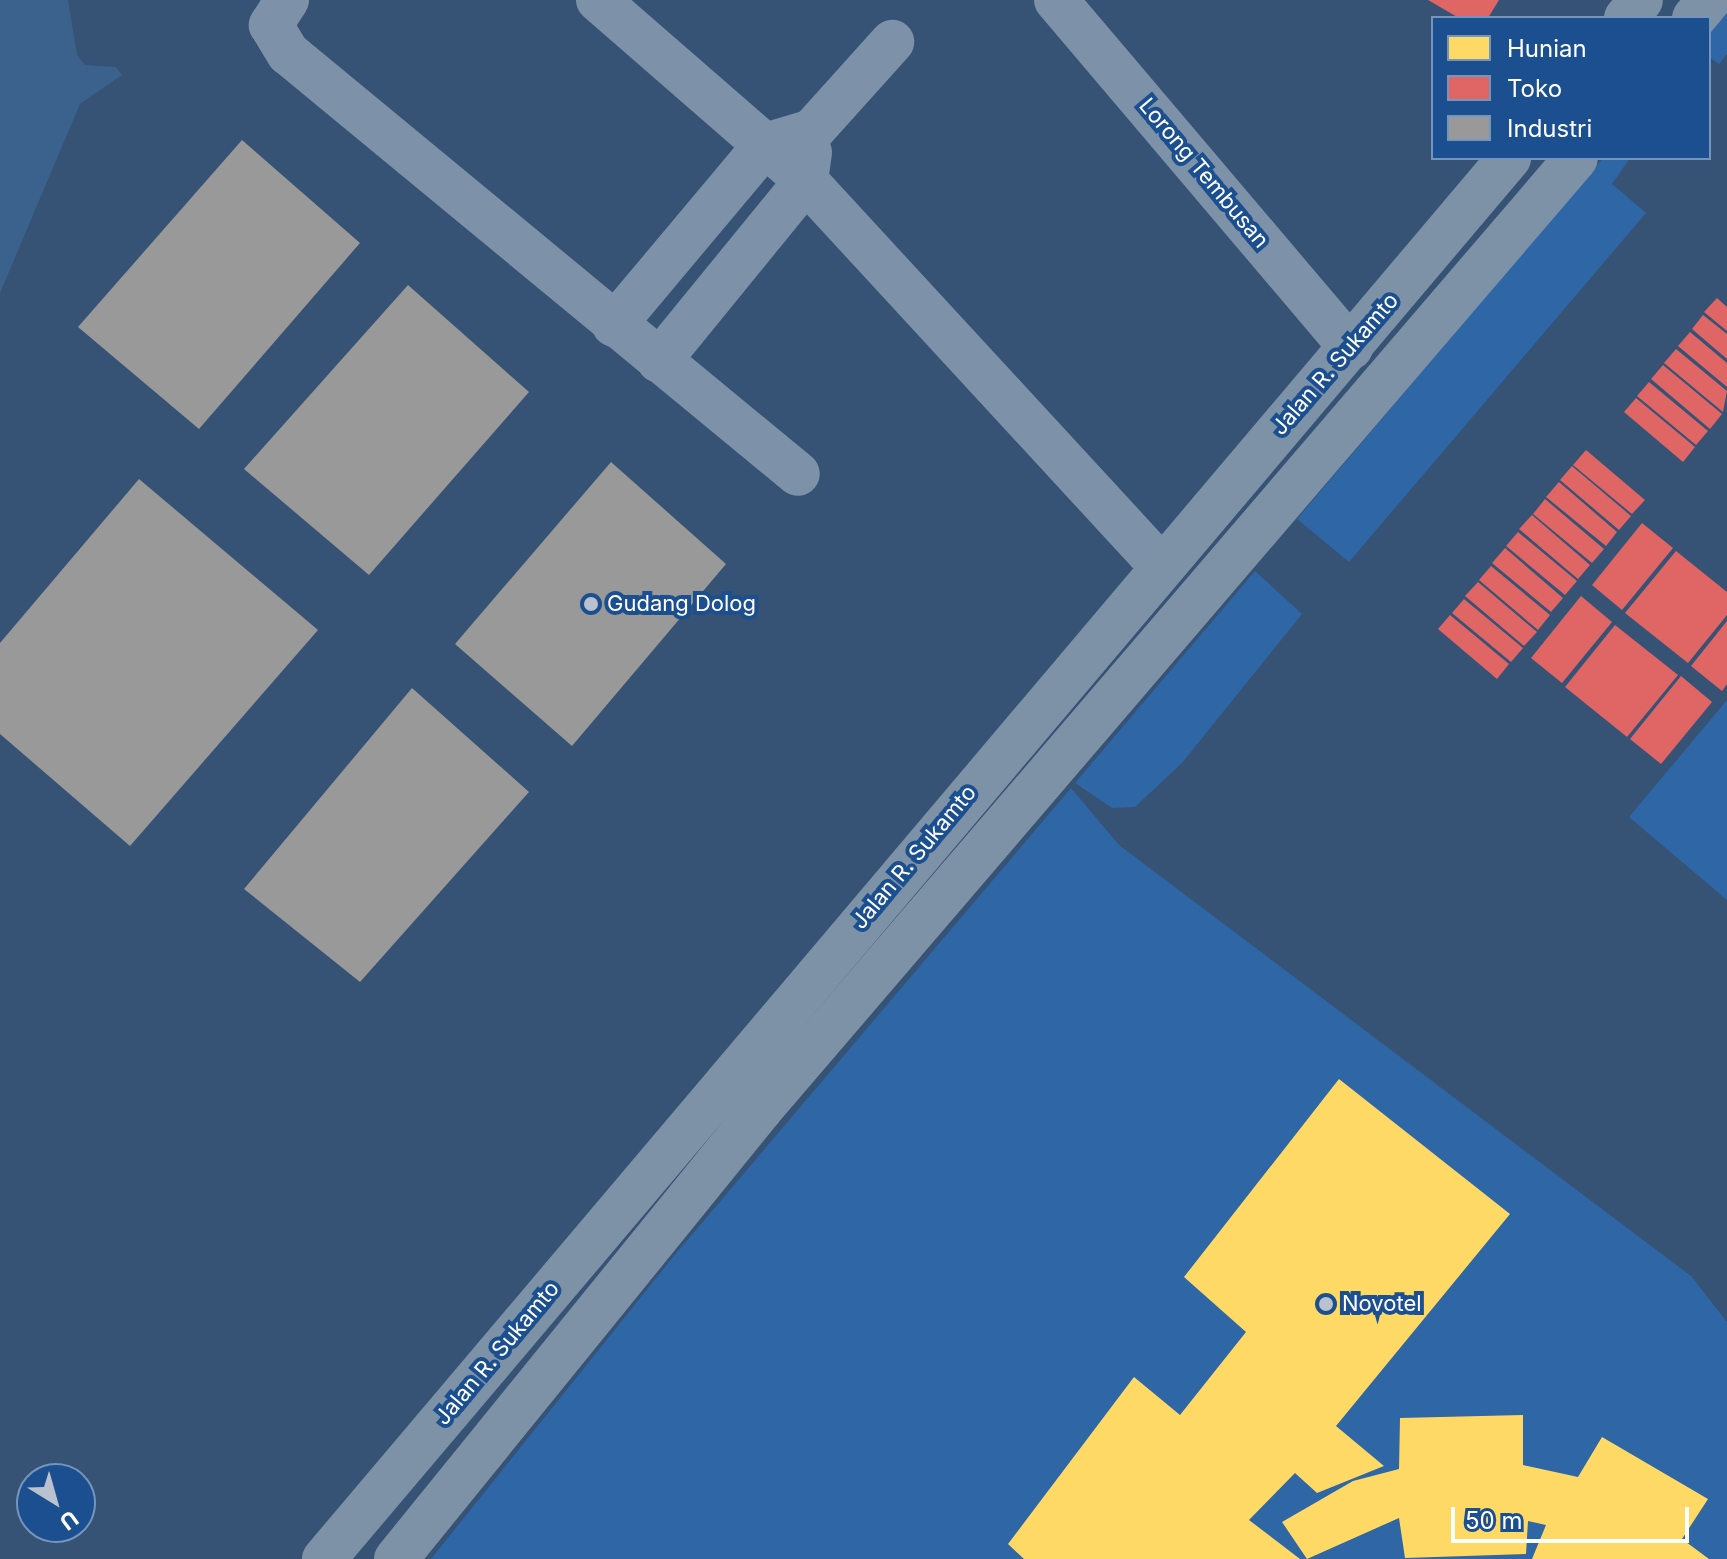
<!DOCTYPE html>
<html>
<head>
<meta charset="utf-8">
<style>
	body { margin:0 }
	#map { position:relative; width:1727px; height:1559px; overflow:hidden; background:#365274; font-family:Inter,sans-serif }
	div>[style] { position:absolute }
	.green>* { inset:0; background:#2f66a5 }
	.water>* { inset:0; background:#3b618d }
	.homes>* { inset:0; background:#ffd966 }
	.shops>* { inset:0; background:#e06666 }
	.industry>* { inset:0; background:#999 }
	.minor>* { height:44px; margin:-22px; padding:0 22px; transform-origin:22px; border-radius:22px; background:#7d92a8 }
	.highway>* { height:44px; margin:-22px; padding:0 22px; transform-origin:22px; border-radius:22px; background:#7e92a7 }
	.dots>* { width:22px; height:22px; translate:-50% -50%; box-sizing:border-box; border:4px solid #1b4f8f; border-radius:50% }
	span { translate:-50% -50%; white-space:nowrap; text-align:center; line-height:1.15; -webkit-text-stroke:8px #1b4f8f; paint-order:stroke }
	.street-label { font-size:22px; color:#fff }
	.poi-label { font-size:22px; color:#fff }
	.left { translate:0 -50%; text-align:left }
	.legend { position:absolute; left:1431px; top:16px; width:280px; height:144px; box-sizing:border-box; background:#1b4f8f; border:2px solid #7695bc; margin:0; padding:10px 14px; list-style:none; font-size:24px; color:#fff }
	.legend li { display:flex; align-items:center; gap:16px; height:40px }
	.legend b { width:40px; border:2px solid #7695bc }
	.north { position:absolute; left:16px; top:1463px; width:80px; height:80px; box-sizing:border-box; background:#1b4f8f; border:2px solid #7695bc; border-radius:50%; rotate:143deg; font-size:22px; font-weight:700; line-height:32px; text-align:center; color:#fff }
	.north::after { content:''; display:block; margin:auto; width:28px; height:36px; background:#b9c2ce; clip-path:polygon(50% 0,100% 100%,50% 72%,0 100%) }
	.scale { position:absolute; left:1451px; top:1507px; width:238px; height:36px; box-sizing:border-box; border:4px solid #fff; border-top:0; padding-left:10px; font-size:24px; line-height:28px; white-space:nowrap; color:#fff; -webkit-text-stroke:6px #1b4f8f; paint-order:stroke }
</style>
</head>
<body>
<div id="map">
	<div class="green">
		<i style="clip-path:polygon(1727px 2px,1727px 54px,1719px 64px,1709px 57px,1709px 23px)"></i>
		<i style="clip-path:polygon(1603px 158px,1630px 158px,1612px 184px,1646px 213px,1349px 562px,1297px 519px)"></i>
		<i style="clip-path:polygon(1255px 571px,1302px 614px,1182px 763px,1135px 807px,1112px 808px,1075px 783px)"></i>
		<i style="clip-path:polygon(1727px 700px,1727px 900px,1629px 817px)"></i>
		<i style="clip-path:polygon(1071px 788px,1119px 845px,1691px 1276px,1727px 1322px,1727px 1559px,431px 1559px,673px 1257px)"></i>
	</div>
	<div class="water">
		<i style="clip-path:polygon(0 0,68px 0,77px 55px,85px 65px,116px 67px,122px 75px,80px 104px,0 293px)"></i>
	</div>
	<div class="homes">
		<i style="clip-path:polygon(1339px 1079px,1510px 1214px,1336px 1426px,1384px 1466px,1317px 1493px,1295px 1473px,1249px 1520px,1300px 1559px,1024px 1559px,1008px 1544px,1134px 1377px,1180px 1415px,1246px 1332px,1184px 1277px)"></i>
		<i style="clip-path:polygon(1523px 1415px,1523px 1465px,1578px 1477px,1602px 1437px,1708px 1499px,1682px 1539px,1709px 1559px,1532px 1559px,1546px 1525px,1528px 1521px,1526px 1554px,1405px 1558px,1399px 1518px,1307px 1559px,1282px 1522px,1353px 1481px,1399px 1469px,1400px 1418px)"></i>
	</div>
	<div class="shops">
		<i style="clip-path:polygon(1428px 0,1499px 0,1488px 18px,1459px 18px)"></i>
		<i style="clip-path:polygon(1717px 298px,1727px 307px,1727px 331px,1704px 312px)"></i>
		<i style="clip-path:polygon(1703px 315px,1727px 334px,1727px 359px,1692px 329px)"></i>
		<i style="clip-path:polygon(1690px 332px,1727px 363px,1727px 387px,1678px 346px)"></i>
		<i style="clip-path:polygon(1676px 349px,1727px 391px,1723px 412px,1664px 363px)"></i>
		<i style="clip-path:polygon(1663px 365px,1722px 414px,1710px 429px,1651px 379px)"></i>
		<i style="clip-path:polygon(1649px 382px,1708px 431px,1696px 445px,1637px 396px)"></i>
		<i style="clip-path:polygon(1636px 398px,1695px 447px,1683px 462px,1624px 412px)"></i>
		<i style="clip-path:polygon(1586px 450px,1645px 500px,1632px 514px,1573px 465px)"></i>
		<i style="clip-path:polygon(1572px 466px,1631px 516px,1619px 530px,1560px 480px)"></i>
		<i style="clip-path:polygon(1559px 482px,1617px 532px,1606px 546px,1546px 497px)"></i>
		<i style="clip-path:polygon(1545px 499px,1604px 549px,1592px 563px,1533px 514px)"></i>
		<i style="clip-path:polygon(1532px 515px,1590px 565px,1578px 579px,1519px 529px)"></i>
		<i style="clip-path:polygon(1642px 523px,1673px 548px,1622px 610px,1592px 585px)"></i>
		<i style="clip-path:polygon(1518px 532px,1577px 581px,1565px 595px,1506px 546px)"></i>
		<i style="clip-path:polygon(1505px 548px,1563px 598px,1551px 612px,1492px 563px)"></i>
		<i style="clip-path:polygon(1676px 551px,1727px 592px,1727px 615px,1688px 663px,1625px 613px)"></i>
		<i style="clip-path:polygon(1491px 566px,1550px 615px,1538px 630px,1479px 580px)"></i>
		<i style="clip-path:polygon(1478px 582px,1537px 632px,1524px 646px,1465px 596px)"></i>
		<i style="clip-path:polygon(1581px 596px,1612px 622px,1562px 683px,1531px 658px)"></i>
		<i style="clip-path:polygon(1464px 599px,1523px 648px,1511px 662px,1452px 613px)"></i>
		<i style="clip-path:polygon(1450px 615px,1509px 664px,1497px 679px,1438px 629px)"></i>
		<i style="clip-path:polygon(1727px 621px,1727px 684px,1722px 691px,1691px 666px)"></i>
		<i style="clip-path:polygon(1615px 625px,1678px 675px,1627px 737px,1565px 687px)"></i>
		<i style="clip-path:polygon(1681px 676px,1712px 702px,1661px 764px,1630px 739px)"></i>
	</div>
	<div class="industry">
		<i style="clip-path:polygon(242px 140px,360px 243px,199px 429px,78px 327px)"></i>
		<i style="clip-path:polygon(408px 285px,529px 392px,369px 575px,244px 469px)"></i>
		<i style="clip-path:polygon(611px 462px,726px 564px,572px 746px,455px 644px)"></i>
		<i style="clip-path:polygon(139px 479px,318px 630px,130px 846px,0 734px,0 643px)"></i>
		<i style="clip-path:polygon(412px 688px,529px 792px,360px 982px,244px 889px)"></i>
	</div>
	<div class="minor">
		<i style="left:287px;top:0;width:30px;rotate:123deg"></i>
		<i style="left:271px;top:25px;width:33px;rotate:59deg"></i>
		<i style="left:288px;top:53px;width:661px;rotate:39.54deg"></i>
		<i style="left:598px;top:0;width:276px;rotate:41deg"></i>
		<i style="left:806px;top:181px;width:522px;rotate:47.33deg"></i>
		<i style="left:1056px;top:0;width:456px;rotate:49.7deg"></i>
		<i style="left:614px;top:325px;width:235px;rotate:-50deg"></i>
		<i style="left:765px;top:145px;width:49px;rotate:-16.6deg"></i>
		<i style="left:812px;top:131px;width:120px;rotate:-48deg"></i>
		<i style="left:659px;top:361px;width:232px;rotate:-50.8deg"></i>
		<i style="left:806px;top:181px;width:29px;rotate:-82deg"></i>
	</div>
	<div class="highway">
		<i style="left:1626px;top:18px;width:23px;rotate:-50deg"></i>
		<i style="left:1694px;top:18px;width:23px;rotate:-50deg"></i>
		<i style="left:324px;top:1559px;width:1835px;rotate:-49.77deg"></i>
		<i style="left:396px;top:1559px;width:579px;rotate:-50.95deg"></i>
		<i style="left:761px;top:1109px;width:1252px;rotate:-49.4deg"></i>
	</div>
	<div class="dots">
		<i style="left:591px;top:604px;background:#b9c2ce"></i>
		<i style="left:1326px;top:1304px;background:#b9c2ce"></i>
	</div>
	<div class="street-label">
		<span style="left:1204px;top:173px;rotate:50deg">Lorong Tembusan</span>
		<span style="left:1335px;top:364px;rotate:-49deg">Jalan R. Sukamto</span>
		<span style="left:914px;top:857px;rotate:-50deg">Jalan R. Sukamto</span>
		<span style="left:497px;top:1353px;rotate:-50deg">Jalan R. Sukamto</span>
	</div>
	<div class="poi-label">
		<span class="left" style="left:607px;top:604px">Gudang Dolog</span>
		<span class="left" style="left:1342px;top:1304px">Novotel</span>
	</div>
	<ul class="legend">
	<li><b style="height:22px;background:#ffd966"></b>Hunian</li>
	<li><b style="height:22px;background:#e06666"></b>Toko</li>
	<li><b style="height:22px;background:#999"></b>Industri</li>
	</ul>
	<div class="north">U</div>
	<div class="scale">50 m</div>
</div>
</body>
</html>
